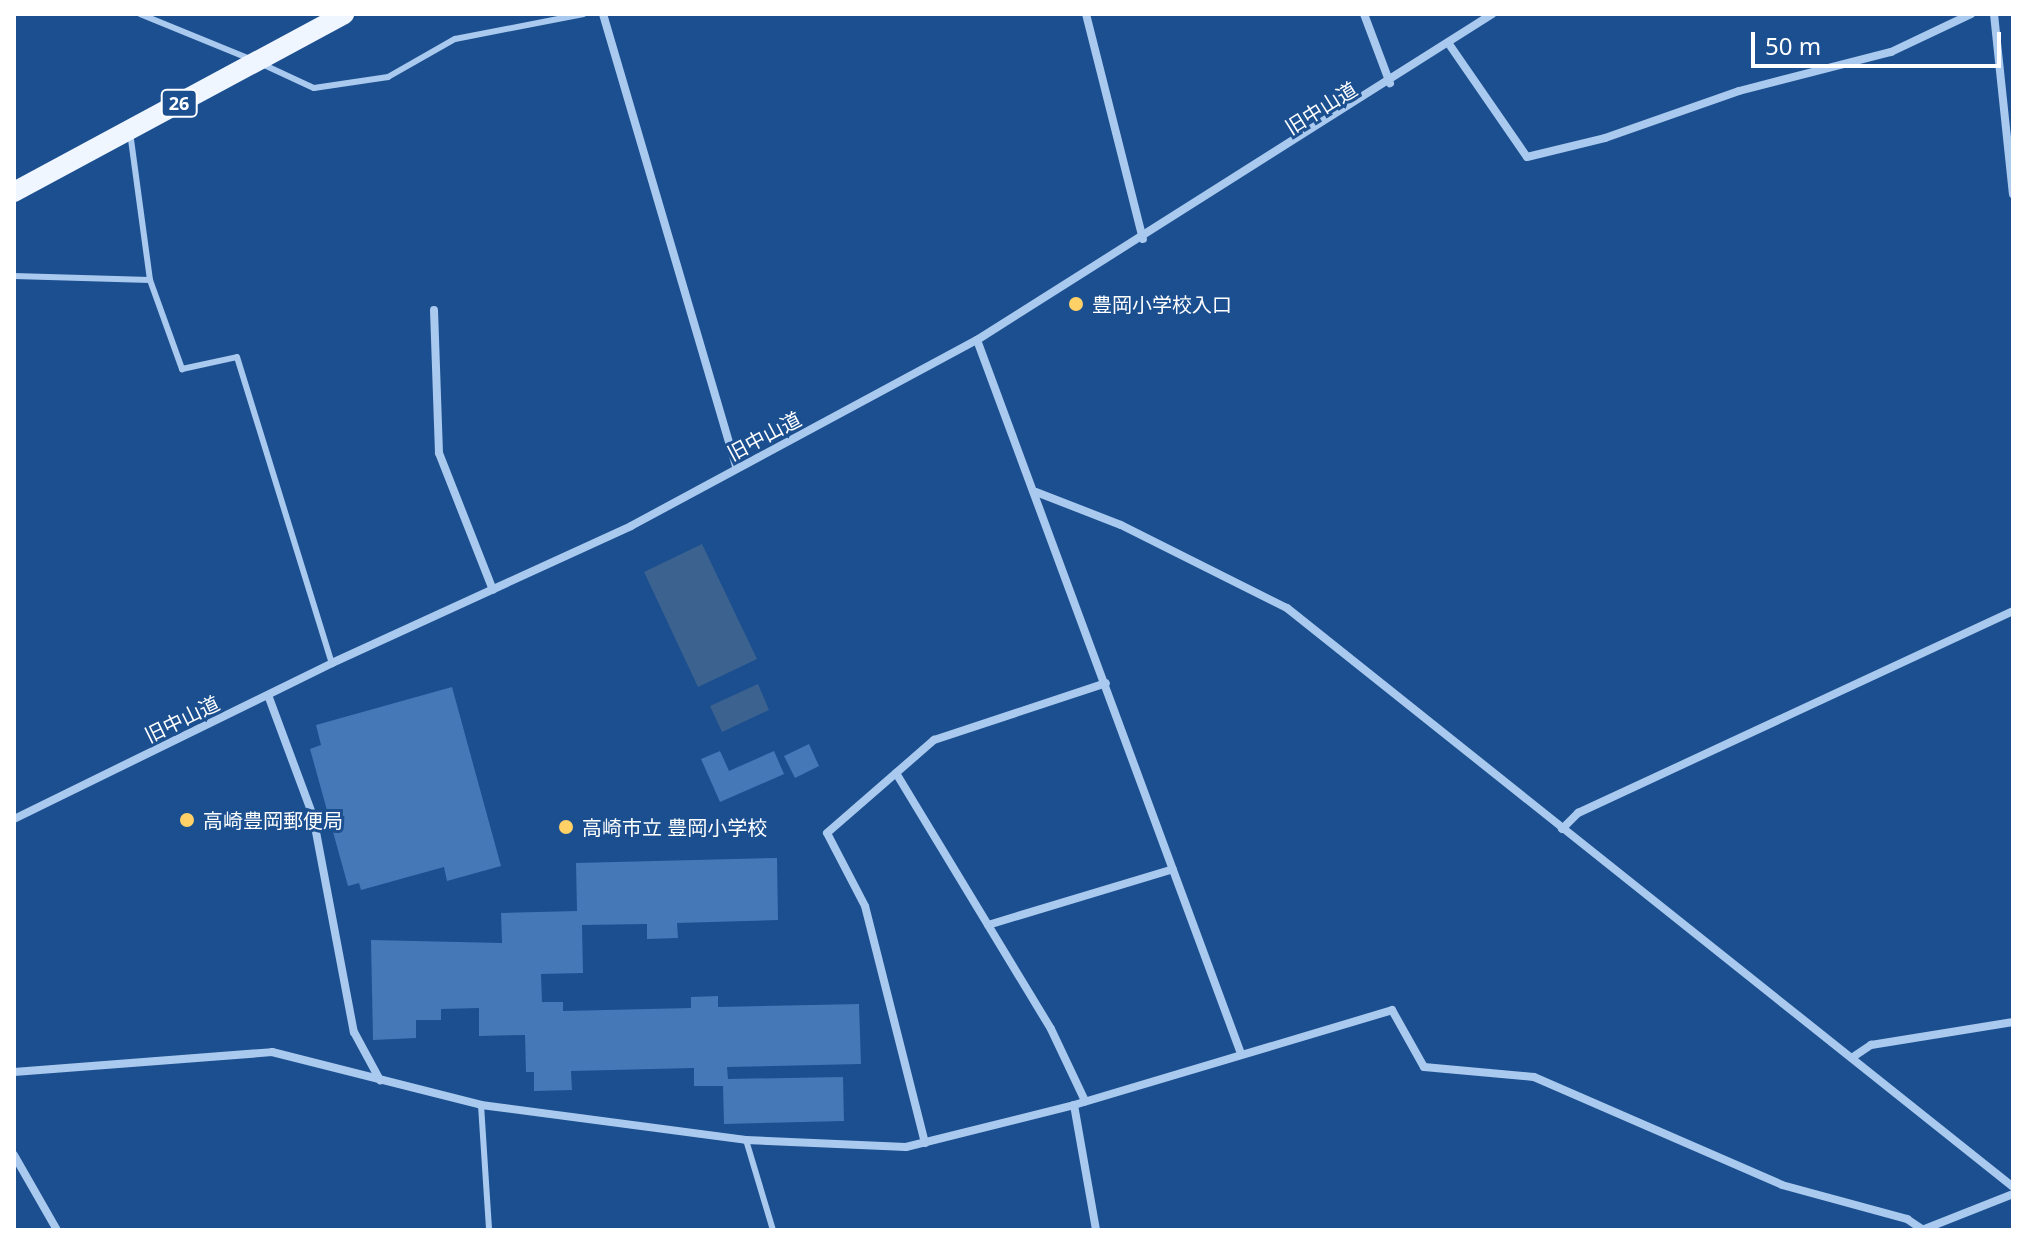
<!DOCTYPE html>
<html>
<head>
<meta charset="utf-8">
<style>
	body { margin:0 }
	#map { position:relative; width:2027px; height:1244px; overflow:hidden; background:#1b4f8f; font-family:"Noto Sans","Noto Sans JP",sans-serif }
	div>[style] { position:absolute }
	.water>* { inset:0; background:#3c6290 }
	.building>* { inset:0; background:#4478b7 }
	.lane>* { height:6px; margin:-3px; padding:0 3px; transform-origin:3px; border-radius:3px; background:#a9c9ee }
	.street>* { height:8px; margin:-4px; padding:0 4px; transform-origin:4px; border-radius:4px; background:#a9c9ee }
	.primary>* { height:20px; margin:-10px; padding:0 10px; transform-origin:10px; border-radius:10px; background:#f0f6ff }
	.dots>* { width:22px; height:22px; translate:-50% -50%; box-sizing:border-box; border:4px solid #1b4f8f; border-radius:50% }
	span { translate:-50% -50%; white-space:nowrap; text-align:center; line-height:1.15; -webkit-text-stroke:6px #1b4f8f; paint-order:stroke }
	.shield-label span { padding:2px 6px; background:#1b4f8f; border:2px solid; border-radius:6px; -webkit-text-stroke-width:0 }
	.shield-label { font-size:18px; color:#fff; font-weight:700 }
	.street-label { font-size:20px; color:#fff }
	.poi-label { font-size:20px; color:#fff }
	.left { translate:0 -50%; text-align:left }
	.frame { position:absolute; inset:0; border:16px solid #fff; pointer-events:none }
	.scale { position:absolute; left:1751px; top:32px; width:250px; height:36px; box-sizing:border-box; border:4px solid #fff; border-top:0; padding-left:10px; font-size:24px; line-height:28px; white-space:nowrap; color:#fff; -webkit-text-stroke:6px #1b4f8f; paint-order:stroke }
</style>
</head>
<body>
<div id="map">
	<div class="water">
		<i style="clip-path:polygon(702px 544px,757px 659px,698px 687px,644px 572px)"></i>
		<i style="clip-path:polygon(758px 684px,769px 710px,722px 732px,710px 706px)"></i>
	</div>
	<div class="building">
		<i style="clip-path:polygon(452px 687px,501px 866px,447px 881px,444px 867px,361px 890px,359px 883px,348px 886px,310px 749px,321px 745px,316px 725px)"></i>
		<i style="clip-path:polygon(809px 744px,819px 766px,795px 778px,784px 756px)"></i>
		<i style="clip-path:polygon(720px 751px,729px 771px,774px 751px,784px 774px,720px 802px,701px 759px)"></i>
		<i style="clip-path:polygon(777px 858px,778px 920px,677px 923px,678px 938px,647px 939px,647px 924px,582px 925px,583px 973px,541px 974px,542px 1002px,563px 1002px,563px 1011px,691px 1008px,691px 997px,718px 996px,718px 1007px,859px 1004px,861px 1064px,727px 1067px,728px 1079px,843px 1077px,844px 1121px,724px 1124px,723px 1086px,694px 1086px,694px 1068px,571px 1071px,572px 1090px,534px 1091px,534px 1072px,526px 1072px,525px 1035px,479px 1036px,479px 1008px,441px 1009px,441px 1020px,416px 1020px,416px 1038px,373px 1040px,371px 940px,502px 943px,501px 913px,577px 911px,576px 863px)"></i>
	</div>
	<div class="lane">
		<i style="left:140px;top:14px;width:117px;rotate:22.2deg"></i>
		<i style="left:262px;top:64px;width:57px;rotate:24.8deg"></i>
		<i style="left:314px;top:88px;width:75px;rotate:-8.5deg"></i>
		<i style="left:388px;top:77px;width:77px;rotate:-29.6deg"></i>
		<i style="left:455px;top:39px;width:131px;rotate:-11deg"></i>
		<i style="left:130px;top:132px;width:149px;rotate:82.3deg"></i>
		<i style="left:150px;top:280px;width:95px;rotate:70.2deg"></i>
		<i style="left:182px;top:369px;width:56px;rotate:-12.3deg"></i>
		<i style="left:237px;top:357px;width:320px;rotate:72.8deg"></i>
		<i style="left:14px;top:276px;width:136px;rotate:1.7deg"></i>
		<i style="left:481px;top:1105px;width:125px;rotate:86.3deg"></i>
		<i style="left:746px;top:1140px;width:94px;rotate:73.3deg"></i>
	</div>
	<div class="street">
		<i style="left:603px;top:14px;width:473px;rotate:73.6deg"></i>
		<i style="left:1086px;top:14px;width:232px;rotate:75.8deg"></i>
		<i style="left:1364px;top:14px;width:74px;rotate:69.4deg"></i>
		<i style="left:1994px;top:14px;width:181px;rotate:84deg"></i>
		<i style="left:1449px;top:44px;width:137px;rotate:55.4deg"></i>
		<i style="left:1527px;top:157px;width:80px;rotate:-13.7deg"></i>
		<i style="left:1605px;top:138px;width:142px;rotate:-19.3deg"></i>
		<i style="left:1739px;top:91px;width:157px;rotate:-14.4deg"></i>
		<i style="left:1891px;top:52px;width:89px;rotate:-25.4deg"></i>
		<i style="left:434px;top:310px;width:143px;rotate:88deg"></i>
		<i style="left:439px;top:453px;width:147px;rotate:68.5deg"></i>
		<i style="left:977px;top:340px;width:758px;rotate:69.7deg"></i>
		<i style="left:1036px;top:492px;width:91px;rotate:21.2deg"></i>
		<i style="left:1121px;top:525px;width:186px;rotate:26.6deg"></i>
		<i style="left:1287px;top:608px;width:929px;rotate:38.57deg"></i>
		<i style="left:268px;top:695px;width:129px;rotate:69.6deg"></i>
		<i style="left:313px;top:816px;width:220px;rotate:79.3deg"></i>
		<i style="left:354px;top:1032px;width:55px;rotate:61.6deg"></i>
		<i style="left:896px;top:773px;width:299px;rotate:58.8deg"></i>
		<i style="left:1051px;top:1029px;width:80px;rotate:64.7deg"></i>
		<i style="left:14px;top:819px;width:354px;rotate:-26.1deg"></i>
		<i style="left:332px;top:663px;width:329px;rotate:-24.6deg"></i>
		<i style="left:631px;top:526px;width:393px;rotate:-28.3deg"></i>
		<i style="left:977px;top:340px;width:610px;rotate:-32.33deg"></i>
		<i style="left:1562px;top:829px;width:23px;rotate:-45deg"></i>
		<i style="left:1578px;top:813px;width:480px;rotate:-24.9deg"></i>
		<i style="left:988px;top:925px;width:193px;rotate:-16.8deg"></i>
		<i style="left:1853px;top:1057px;width:22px;rotate:-34deg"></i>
		<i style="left:1871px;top:1045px;width:144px;rotate:-9.2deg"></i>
		<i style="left:14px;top:1072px;width:259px;rotate:-4.4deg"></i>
		<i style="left:272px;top:1052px;width:216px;rotate:14.2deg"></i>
		<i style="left:481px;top:1105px;width:267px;rotate:7.5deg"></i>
		<i style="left:746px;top:1140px;width:160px;rotate:2.5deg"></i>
		<i style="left:906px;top:1147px;width:173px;rotate:-14deg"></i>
		<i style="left:1074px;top:1105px;width:332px;rotate:-16.6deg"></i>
		<i style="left:1392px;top:1010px;width:65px;rotate:60.7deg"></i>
		<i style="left:1424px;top:1067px;width:110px;rotate:5.2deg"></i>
		<i style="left:1534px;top:1077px;width:270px;rotate:23.5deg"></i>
		<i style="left:1782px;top:1185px;width:130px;rotate:15.2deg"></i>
		<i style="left:1907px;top:1219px;width:18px;rotate:34deg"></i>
		<i style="left:1074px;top:1105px;width:127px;rotate:80deg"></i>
		<i style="left:925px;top:1143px;width:244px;rotate:-104.2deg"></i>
		<i style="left:865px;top:906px;width:82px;rotate:-117.5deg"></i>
		<i style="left:827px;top:833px;width:142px;rotate:-41deg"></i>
		<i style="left:934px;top:740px;width:181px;rotate:-18.3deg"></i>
		<i style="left:14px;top:1155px;width:86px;rotate:60.2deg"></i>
		<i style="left:1922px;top:1230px;width:98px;rotate:-21.6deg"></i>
	</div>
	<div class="primary">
		<i style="left:14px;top:192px;width:375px;rotate:-28.3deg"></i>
	</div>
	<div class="dots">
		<i style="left:1076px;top:304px;background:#ffd166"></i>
		<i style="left:187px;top:820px;background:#ffd166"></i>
		<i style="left:566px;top:827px;background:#ffd166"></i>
	</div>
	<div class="shield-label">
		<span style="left:179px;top:103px">26</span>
	</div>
	<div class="street-label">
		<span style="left:1321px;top:108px;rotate:-32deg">旧中山道</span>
		<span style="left:764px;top:436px;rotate:-28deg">旧中山道</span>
		<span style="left:182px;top:719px;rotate:-26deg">旧中山道</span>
	</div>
	<div class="poi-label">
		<span class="left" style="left:1092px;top:304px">豊岡小学校入口</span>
		<span class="left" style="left:203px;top:820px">高崎豊岡郵便局</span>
		<span class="left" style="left:582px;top:827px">高崎市立 豊岡小学校</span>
	</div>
	<div class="frame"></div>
	<div class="scale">50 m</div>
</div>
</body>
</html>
